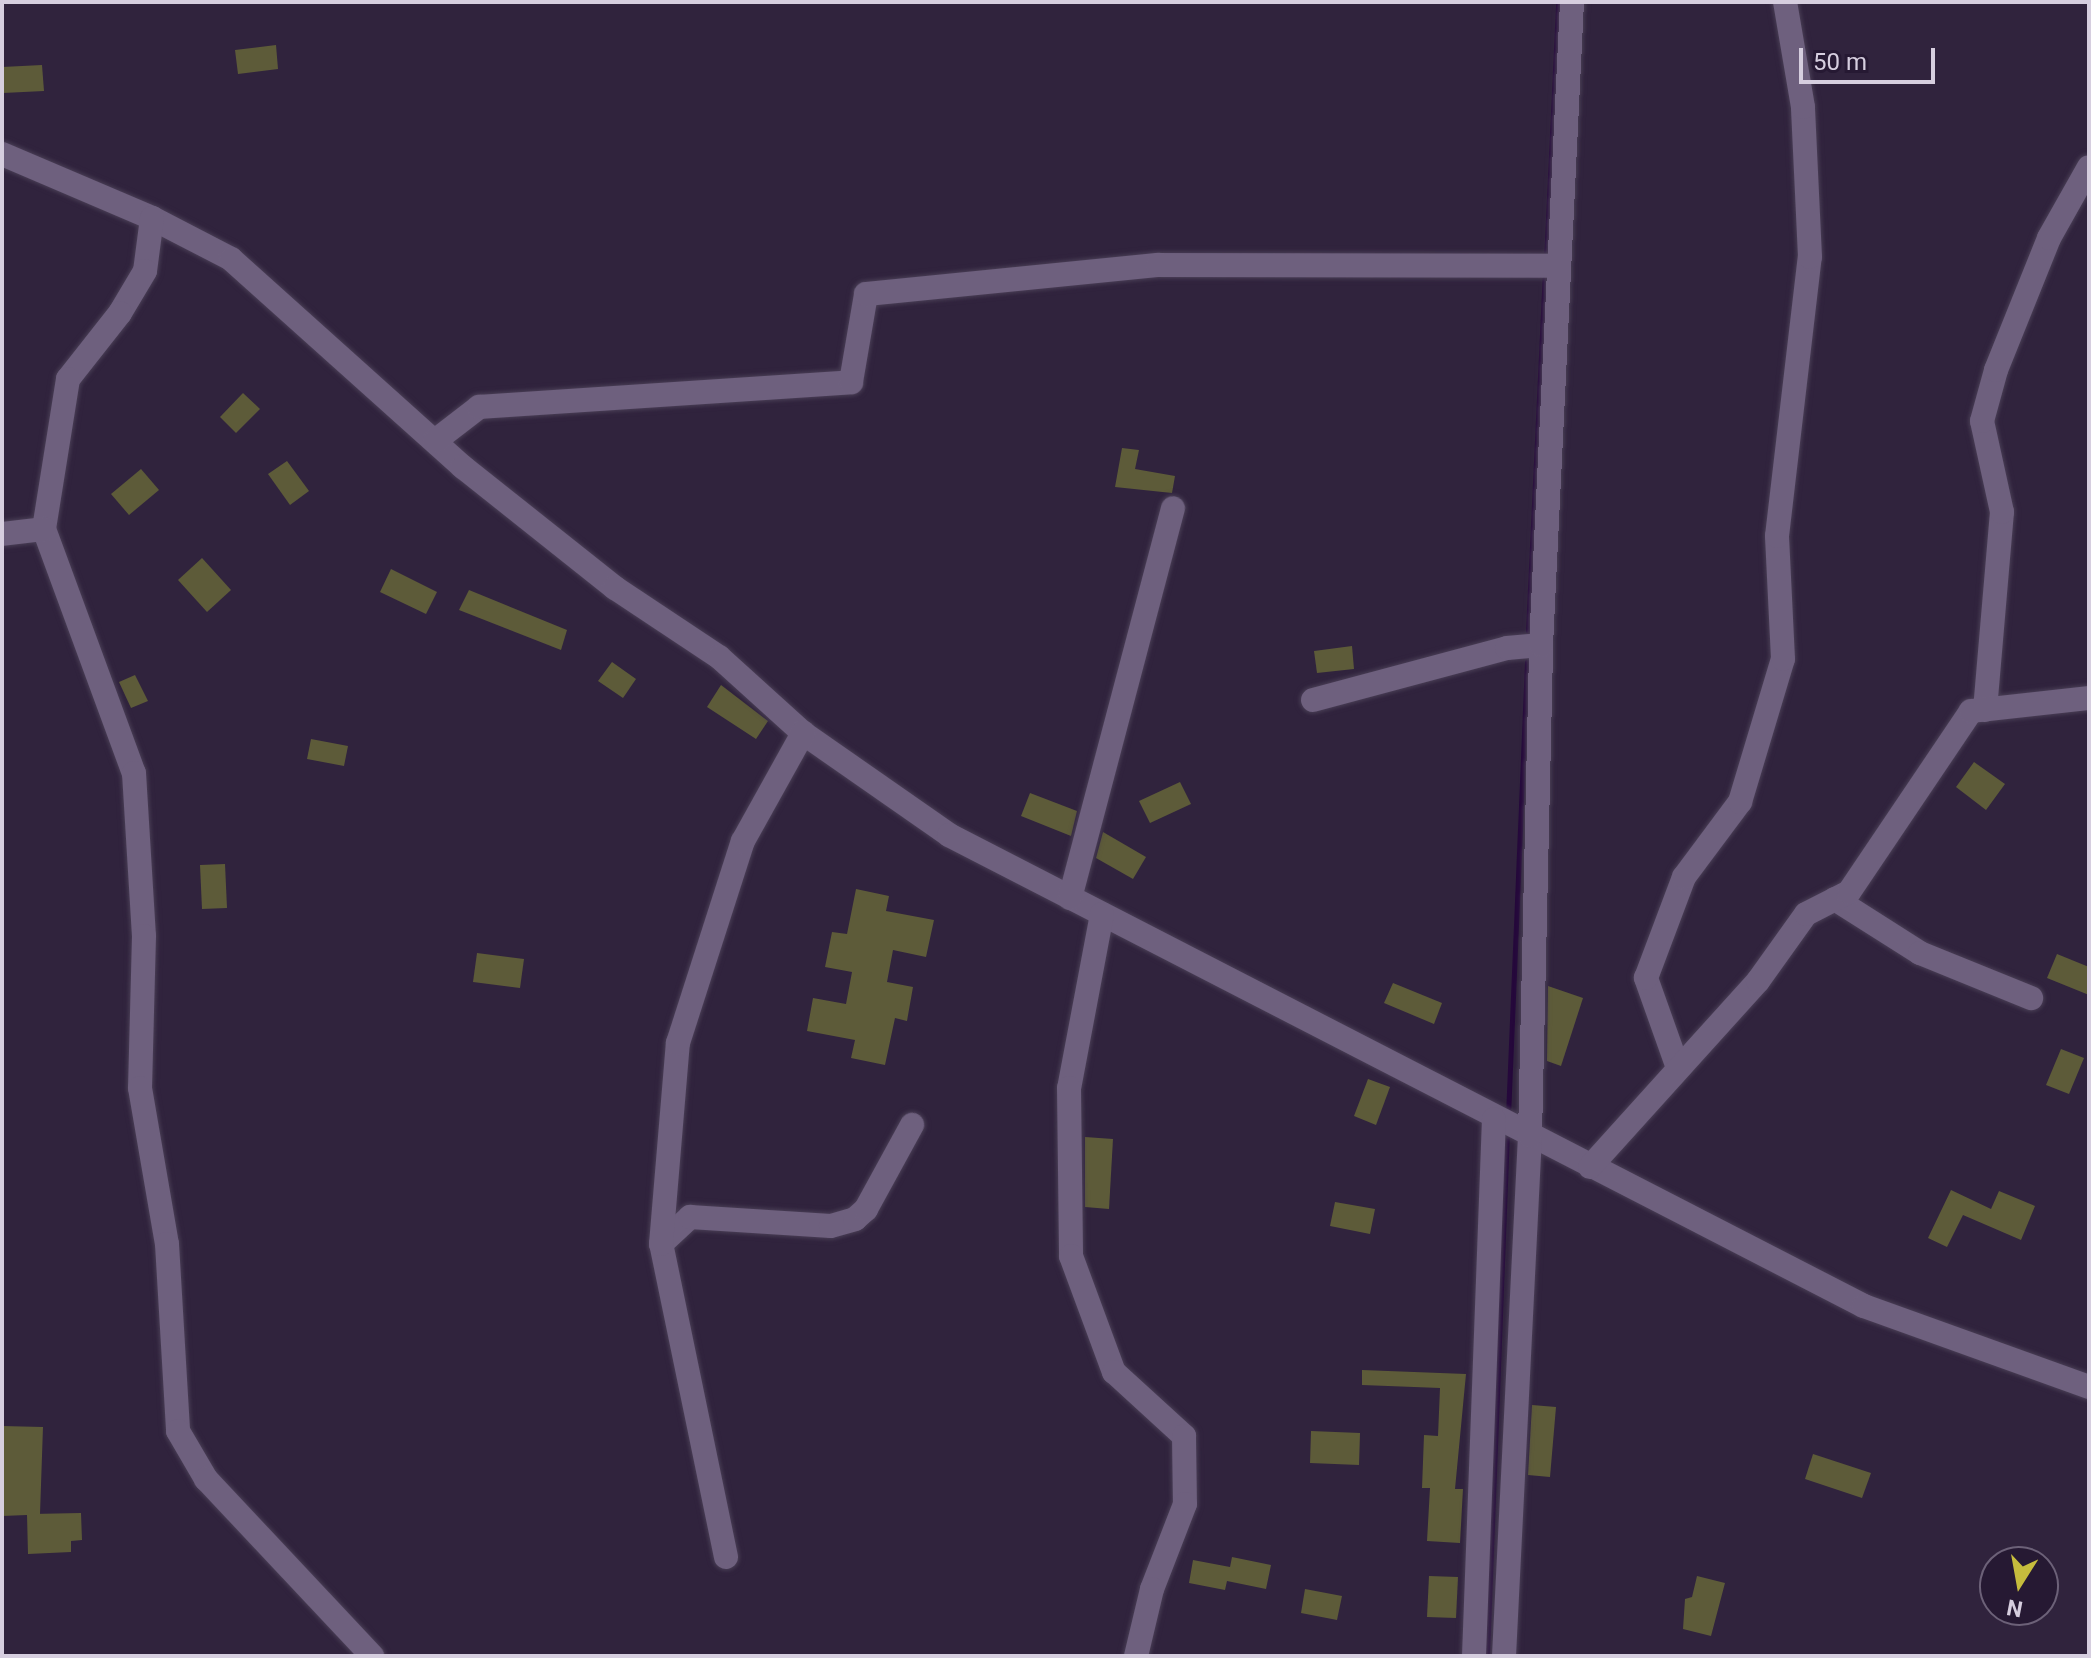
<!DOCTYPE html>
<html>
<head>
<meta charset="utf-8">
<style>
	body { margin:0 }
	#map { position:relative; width:2091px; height:1658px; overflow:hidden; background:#30233d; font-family:Roboto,sans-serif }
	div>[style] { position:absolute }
	.stream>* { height:5px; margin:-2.5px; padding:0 2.5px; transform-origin:2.5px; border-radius:2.5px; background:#25083b }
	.building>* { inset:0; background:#5d5b39 }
	.roads { filter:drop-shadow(0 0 2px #493e55) drop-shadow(0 0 2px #493e55) }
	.minor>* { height:24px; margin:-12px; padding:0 12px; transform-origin:12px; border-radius:12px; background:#6e607e }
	span { translate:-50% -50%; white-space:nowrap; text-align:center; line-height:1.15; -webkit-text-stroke:6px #261933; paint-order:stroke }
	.frame { position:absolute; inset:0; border:4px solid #d6cedf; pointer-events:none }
	.north { position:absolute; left:1979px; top:1546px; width:80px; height:80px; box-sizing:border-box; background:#261933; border:2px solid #6c6178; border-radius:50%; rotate:191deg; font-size:22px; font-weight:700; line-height:32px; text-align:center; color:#d6cedf }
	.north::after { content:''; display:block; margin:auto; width:28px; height:36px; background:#c6bc3d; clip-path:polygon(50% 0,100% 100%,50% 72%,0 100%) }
	.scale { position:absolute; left:1799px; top:48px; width:136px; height:36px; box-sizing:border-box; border:4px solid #d6cedf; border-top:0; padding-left:10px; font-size:24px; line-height:28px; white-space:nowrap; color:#d6cedf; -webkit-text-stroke:6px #261933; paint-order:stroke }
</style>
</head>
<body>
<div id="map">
	<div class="stream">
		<i style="left:1546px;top:261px;width:259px;rotate:-87.3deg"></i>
		<i style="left:1528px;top:631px;width:356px;rotate:-87.3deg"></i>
		<i style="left:1508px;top:1116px;width:455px;rotate:-87.6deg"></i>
		<i style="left:1487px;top:1656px;width:526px;rotate:-87.82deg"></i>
	</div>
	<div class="building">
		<i style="clip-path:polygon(276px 45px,278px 69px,238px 74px,235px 50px)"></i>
		<i style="clip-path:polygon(42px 65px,44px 91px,3px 93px,2px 67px)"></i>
		<i style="clip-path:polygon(243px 393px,260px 409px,236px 433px,220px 417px)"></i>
		<i style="clip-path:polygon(1122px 448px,1139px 450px,1135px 469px,1175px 476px,1172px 493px,1115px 487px)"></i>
		<i style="clip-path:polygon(287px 461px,309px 491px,290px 505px,268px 474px)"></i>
		<i style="clip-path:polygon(141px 469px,159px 490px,129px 515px,111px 494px)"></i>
		<i style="clip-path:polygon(202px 558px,231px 590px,207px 612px,178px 580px)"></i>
		<i style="clip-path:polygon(391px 569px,437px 592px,426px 614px,380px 592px)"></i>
		<i style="clip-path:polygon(469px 590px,567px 630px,561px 650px,459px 610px)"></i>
		<i style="clip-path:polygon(1352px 646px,1354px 669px,1317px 673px,1314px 651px)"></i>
		<i style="clip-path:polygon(612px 662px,636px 679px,623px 698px,598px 681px)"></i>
		<i style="clip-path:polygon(135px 675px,148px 701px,131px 708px,119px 682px)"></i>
		<i style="clip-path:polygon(721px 685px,768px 721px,756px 739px,707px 707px)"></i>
		<i style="clip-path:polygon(311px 739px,348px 746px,344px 766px,307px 759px)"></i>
		<i style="clip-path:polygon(1974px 762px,2005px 784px,1986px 810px,1956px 787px)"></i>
		<i style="clip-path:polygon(1180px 782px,1191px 804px,1150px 823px,1139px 801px)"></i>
		<i style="clip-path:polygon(1030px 793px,1077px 811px,1071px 836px,1021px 816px)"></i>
		<i style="clip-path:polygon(1103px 832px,1146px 857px,1133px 879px,1096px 858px)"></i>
		<i style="clip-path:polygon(225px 864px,227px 908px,202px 909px,200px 865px)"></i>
		<i style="clip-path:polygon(856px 889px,889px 896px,886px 911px,934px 920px,926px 957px,893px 950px,887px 982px,913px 987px,907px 1021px,895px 1018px,885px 1065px,851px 1058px,855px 1040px,807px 1031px,813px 998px,846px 1004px,852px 972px,825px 967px,832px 932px,847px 934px)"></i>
		<i style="clip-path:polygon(477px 953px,524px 959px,520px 988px,473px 982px)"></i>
		<i style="clip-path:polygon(2057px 954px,2089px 967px,2089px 995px,2047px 978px)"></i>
		<i style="clip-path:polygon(1393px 983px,1442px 1003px,1434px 1024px,1384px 1003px)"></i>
		<i style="clip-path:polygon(1548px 986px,1583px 998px,1561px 1066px,1547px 1061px)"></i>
		<i style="clip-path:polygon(2061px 1049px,2084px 1058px,2069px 1094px,2046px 1085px)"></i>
		<i style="clip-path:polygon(1368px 1079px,1390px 1087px,1376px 1125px,1354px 1116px)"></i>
		<i style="clip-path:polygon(1085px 1137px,1113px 1139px,1109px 1209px,1085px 1207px)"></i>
		<i style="clip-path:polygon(1951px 1190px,1991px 1209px,1999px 1191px,2035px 1206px,2021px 1240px,1963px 1215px,1947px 1247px,1928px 1238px)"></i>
		<i style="clip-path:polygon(1335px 1202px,1375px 1209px,1370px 1234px,1330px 1226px)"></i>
		<i style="clip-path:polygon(1362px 1370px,1466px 1374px,1455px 1489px,1463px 1489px,1460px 1543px,1427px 1541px,1430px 1488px,1422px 1488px,1424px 1435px,1438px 1436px,1440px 1388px,1362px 1385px)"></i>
		<i style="clip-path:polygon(1532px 1405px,1556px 1407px,1550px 1477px,1528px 1475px)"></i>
		<i style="clip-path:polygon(2px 1426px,43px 1427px,40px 1514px,32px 1514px,81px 1513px,82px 1540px,71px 1541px,71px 1552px,28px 1554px,27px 1515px,2px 1516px)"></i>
		<i style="clip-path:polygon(1311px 1431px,1360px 1433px,1359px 1465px,1310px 1463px)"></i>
		<i style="clip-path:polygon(1813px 1454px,1871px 1473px,1862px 1498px,1805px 1479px)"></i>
		<i style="clip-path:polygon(1232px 1557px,1271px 1565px,1266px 1589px,1227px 1581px,1225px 1590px,1189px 1583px,1193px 1560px,1230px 1567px)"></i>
		<i style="clip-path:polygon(1429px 1576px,1458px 1577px,1456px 1618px,1427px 1617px)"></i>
		<i style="clip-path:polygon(1697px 1576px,1725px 1583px,1711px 1636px,1683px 1629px,1685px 1599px,1692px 1597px)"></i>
		<i style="clip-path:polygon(1305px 1589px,1342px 1596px,1337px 1620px,1301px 1613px)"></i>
	</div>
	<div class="roads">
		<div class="minor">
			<i style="left:2px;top:154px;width:163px;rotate:23.1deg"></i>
			<i style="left:152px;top:218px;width:89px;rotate:27.4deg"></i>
			<i style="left:231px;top:259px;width:312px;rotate:41.9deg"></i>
			<i style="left:463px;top:467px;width:194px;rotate:38.5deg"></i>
			<i style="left:615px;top:588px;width:125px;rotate:33.6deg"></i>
			<i style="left:719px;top:657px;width:113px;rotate:42.1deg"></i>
			<i style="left:803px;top:733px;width:178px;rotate:34.9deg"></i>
			<i style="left:949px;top:835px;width:1029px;rotate:27.24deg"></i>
			<i style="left:1864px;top:1306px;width:239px;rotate:19.8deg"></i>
			<i style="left:152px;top:218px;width:53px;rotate:97.5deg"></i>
			<i style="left:145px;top:271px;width:49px;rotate:120.8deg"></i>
			<i style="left:120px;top:313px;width:84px;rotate:128.2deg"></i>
			<i style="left:68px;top:379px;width:152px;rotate:99.1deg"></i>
			<i style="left:44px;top:529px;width:260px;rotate:69.8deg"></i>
			<i style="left:134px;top:773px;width:163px;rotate:86.5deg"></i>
			<i style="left:144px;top:936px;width:152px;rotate:91.5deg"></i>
			<i style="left:140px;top:1088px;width:158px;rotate:80.2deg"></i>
			<i style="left:167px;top:1244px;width:187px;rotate:86.6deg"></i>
			<i style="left:178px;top:1431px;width:56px;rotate:59.7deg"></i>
			<i style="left:206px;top:1479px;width:243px;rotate:46.8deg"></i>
			<i style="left:435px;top:441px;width:56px;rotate:-37.7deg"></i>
			<i style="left:479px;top:407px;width:373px;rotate:-3.8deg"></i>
			<i style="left:851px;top:382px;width:89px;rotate:-80.3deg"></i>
			<i style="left:866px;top:294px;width:293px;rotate:-5.7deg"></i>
			<i style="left:1158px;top:265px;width:401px;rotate:0.1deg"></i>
			<i style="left:2px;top:534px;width:42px;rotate:-6.8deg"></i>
			<i style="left:1313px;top:700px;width:201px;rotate:-15deg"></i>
			<i style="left:1507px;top:648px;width:34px;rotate:-5deg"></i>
			<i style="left:1985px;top:710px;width:199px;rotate:-85.1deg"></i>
			<i style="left:2002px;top:512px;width:93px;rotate:-102.4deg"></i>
			<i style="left:1982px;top:421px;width:53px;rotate:-74.6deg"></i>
			<i style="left:1996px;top:370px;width:142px;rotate:-68.1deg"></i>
			<i style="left:2049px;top:238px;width:81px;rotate:-60.6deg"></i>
			<i style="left:1070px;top:898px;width:403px;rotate:-75.2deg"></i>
			<i style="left:1835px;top:899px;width:101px;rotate:32.4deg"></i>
			<i style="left:1920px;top:953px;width:120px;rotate:22.1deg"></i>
			<i style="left:1102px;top:914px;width:177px;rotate:100.7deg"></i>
			<i style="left:1069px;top:1088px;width:168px;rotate:89.3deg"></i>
			<i style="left:1071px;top:1256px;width:124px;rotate:69.7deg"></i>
			<i style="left:1114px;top:1372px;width:95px;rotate:42.4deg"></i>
			<i style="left:1184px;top:1436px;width:68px;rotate:89.2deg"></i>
			<i style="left:1185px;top:1504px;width:91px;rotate:111.2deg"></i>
			<i style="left:1152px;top:1589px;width:69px;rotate:103.4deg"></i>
			<i style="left:1678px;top:1068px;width:96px;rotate:-109.6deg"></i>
			<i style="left:1646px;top:978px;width:108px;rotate:-69.4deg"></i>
			<i style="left:1684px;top:877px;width:94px;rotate:-53.3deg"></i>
			<i style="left:1740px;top:802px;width:149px;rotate:-73.3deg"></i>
			<i style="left:1783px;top:659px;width:123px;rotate:-92.8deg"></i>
			<i style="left:1777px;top:536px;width:281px;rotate:-83.3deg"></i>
			<i style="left:1810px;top:257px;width:150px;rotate:-92.7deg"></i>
			<i style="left:1803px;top:107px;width:107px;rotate:-99.7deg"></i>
			<i style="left:1590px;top:1167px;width:251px;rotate:-47.9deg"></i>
			<i style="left:1758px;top:981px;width:82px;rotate:-54.4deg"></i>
			<i style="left:1806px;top:914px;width:48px;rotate:-27.1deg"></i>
			<i style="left:1849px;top:892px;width:218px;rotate:-56deg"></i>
			<i style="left:1971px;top:711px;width:119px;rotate:-6.3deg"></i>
			<i style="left:661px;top:1244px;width:40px;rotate:-43deg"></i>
			<i style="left:690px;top:1217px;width:141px;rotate:3.7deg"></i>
			<i style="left:831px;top:1226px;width:25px;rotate:-16deg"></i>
			<i style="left:855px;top:1219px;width:15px;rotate:-42deg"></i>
			<i style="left:866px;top:1209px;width:96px;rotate:-61.3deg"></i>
			<i style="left:726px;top:1557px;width:320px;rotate:-101.7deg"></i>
			<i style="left:661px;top:1244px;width:202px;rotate:-85.2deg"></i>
			<i style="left:678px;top:1043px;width:212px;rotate:-72.2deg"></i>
			<i style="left:743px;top:841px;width:124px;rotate:-60.9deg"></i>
			<i style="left:1474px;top:1656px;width:537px;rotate:-87.87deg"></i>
			<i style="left:1504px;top:1656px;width:521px;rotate:-87.14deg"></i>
			<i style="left:1530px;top:1136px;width:491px;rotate:-88.7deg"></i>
			<i style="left:1541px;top:645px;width:644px;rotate:-87.24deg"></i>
		</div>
	</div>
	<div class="frame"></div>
	<div class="north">N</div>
	<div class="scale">50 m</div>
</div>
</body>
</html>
